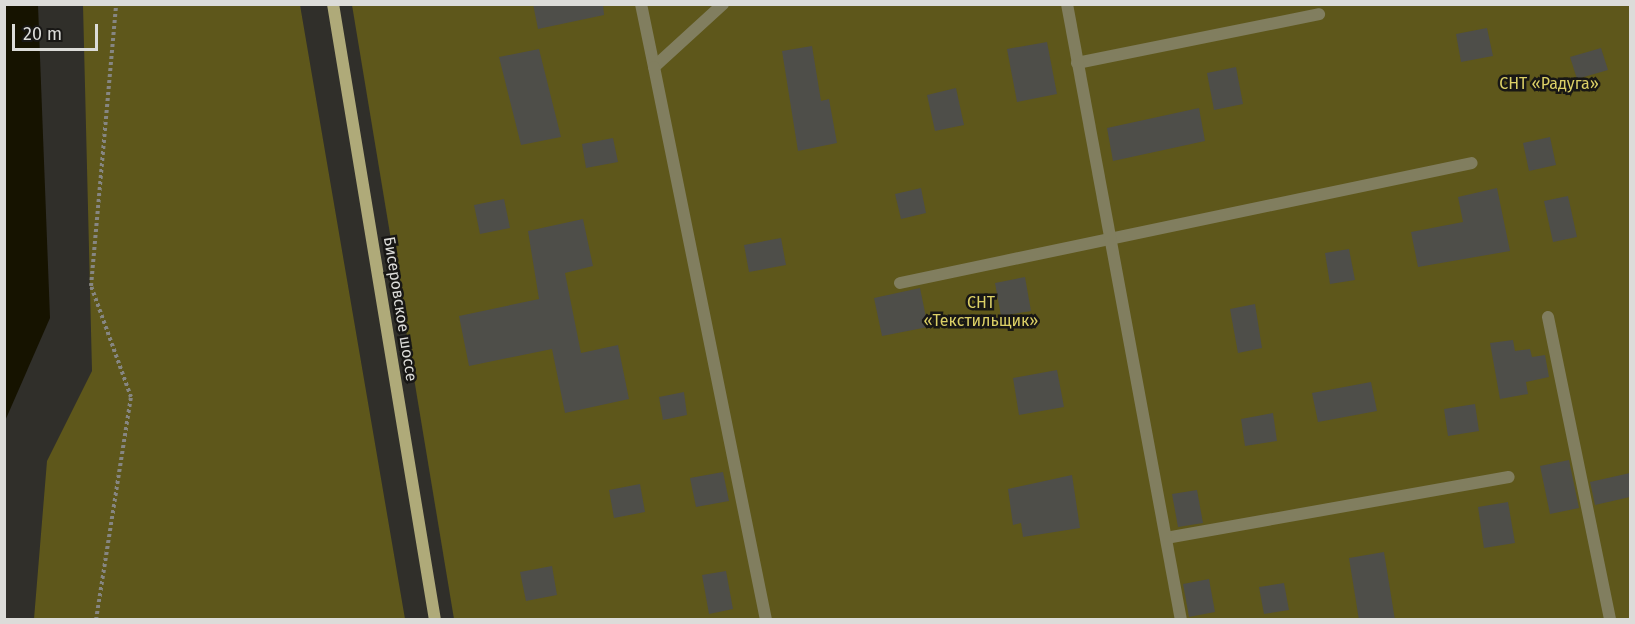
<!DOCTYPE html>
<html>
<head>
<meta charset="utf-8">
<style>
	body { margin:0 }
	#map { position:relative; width:1635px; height:624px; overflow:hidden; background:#302f2a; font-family:"Fira Sans",sans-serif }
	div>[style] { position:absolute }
	.green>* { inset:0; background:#5e571b }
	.water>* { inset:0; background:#161300 }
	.building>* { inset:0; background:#4e4e49 }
	.path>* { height:4px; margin-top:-2px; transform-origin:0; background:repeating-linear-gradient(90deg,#868682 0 3px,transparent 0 6px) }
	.service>* { height:12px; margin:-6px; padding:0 6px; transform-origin:6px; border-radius:6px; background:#817e5f }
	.minor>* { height:12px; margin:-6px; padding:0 6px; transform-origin:6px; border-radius:6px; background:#817e5f }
	.secondary>* { height:12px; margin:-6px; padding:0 6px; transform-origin:6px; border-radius:6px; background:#afaa79 }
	span { translate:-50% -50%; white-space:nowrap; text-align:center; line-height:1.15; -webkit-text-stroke:5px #181715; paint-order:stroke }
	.park-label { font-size:16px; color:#dcd066 }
	.street-label { font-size:16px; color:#dcdcd9 }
	.frame { position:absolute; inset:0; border:6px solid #dcdcd9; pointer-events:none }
	.scale { position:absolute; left:12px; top:24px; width:86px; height:27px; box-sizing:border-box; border:3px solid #dcdcd9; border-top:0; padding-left:8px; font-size:18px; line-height:21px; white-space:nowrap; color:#dcdcd9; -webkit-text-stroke:4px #181715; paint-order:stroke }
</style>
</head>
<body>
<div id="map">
	<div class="green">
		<i style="clip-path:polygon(83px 5px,300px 5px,405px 619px,34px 619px,47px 461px,92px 371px)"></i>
		<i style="clip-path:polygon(352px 5px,1630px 5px,1630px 619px,454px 619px)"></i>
	</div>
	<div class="water">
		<i style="clip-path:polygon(5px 4px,38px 5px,50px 318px,5px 421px)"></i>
	</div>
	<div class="building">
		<i style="clip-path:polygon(533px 4px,603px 4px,604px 15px,538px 29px)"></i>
		<i style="clip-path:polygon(1487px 28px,1493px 56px,1461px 62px,1456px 34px)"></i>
		<i style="clip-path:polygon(1047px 42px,1057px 94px,1017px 102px,1007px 49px)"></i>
		<i style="clip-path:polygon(812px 46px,821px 101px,829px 99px,837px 143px,798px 151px,782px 51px)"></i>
		<i style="clip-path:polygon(1601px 48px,1608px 70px,1577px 79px,1570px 57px)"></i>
		<i style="clip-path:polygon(539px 49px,561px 137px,521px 145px,499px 57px)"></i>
		<i style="clip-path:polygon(1236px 67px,1243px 104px,1214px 110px,1207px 73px)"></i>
		<i style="clip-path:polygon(956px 88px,964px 125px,935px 131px,927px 95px)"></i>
		<i style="clip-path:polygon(1199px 108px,1205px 141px,1113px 161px,1107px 128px)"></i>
		<i style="clip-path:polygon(1550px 137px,1556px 165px,1529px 171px,1523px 143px)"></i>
		<i style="clip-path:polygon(613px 138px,618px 162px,586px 168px,582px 144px)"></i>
		<i style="clip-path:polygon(921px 188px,926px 213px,901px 219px,895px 194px)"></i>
		<i style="clip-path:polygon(1497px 188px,1510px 251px,1418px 267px,1411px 232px,1463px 222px,1458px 197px)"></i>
		<i style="clip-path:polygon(1568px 196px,1577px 237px,1553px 242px,1544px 201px)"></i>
		<i style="clip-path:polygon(504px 199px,510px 228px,480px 234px,474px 205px)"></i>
		<i style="clip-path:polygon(583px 219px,593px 266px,565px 273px,581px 353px,618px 345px,629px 399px,565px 413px,552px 349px,469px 366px,459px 316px,539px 299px,528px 231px)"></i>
		<i style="clip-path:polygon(781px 238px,786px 265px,749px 272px,744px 245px)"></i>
		<i style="clip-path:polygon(1349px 249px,1355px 280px,1330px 284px,1325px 253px)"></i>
		<i style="clip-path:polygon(1025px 277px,1031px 311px,1001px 316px,995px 283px)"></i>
		<i style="clip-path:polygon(920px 288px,928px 327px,882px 336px,874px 298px)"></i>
		<i style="clip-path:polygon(1255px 304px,1262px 348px,1238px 353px,1230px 309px)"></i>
		<i style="clip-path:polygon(1513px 340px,1515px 351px,1530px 349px,1532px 357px,1545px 355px,1549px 377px,1526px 382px,1528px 394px,1500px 399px,1490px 343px)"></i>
		<i style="clip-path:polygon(1057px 370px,1064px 407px,1019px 415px,1013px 378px)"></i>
		<i style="clip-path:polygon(1371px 382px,1377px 411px,1318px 422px,1312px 393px)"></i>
		<i style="clip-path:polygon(684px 392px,687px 415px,663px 420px,659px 397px)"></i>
		<i style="clip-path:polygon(1475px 404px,1479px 431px,1448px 436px,1444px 409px)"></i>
		<i style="clip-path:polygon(1273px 413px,1277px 441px,1245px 446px,1241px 419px)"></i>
		<i style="clip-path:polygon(1569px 460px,1579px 508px,1550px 514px,1540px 466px)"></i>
		<i style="clip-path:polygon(723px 472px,729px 501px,696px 507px,690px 478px)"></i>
		<i style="clip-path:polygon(1630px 473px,1630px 497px,1595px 505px,1590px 482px)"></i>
		<i style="clip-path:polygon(1072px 475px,1080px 528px,1023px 537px,1021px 523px,1013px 525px,1008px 489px)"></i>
		<i style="clip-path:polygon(640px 484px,645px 512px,614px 518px,609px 490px)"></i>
		<i style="clip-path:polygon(1197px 490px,1203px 523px,1178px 527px,1172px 494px)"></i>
		<i style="clip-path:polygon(1508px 502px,1515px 543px,1484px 548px,1478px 507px)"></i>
		<i style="clip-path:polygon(1384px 552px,1395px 620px,1359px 620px,1349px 558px)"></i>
		<i style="clip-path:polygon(552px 566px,557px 595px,526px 601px,520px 572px)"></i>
		<i style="clip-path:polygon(726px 571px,733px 609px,709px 614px,702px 575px)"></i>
		<i style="clip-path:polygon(1209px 579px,1215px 612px,1189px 617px,1183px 584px)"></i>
		<i style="clip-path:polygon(1284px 583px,1289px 610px,1264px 614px,1259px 587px)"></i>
	</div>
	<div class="path">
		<i style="left:96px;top:620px;width:226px;rotate:-81.1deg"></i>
		<i style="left:131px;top:397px;width:118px;rotate:-109.8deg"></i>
		<i style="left:91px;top:286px;width:283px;rotate:-84.9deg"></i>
	</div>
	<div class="service">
		<i style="left:641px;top:4px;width:64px;rotate:78.3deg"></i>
		<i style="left:723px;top:4px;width:93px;rotate:137.6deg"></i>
		<i style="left:654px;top:67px;width:564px;rotate:78.55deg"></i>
		<i style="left:1077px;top:63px;width:247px;rotate:-11.4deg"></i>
		<i style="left:900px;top:283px;width:584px;rotate:-11.85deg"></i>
		<i style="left:1166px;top:538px;width:348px;rotate:-10.1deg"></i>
	</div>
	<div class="minor">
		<i style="left:1067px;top:4px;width:626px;rotate:79.52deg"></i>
		<i style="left:1548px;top:317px;width:309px;rotate:78.4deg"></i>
	</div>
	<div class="secondary">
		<i style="left:333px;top:4px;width:624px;rotate:80.6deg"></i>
	</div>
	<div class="park-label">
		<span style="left:1549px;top:84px">СНТ «Радуга»</span>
		<span style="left:981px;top:312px">СНТ<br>«Текстильщик»</span>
	</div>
	<div class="street-label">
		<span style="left:400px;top:309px;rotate:81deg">Бисеровское шоссе</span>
	</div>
	<div class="frame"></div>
	<div class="scale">20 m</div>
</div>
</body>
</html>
